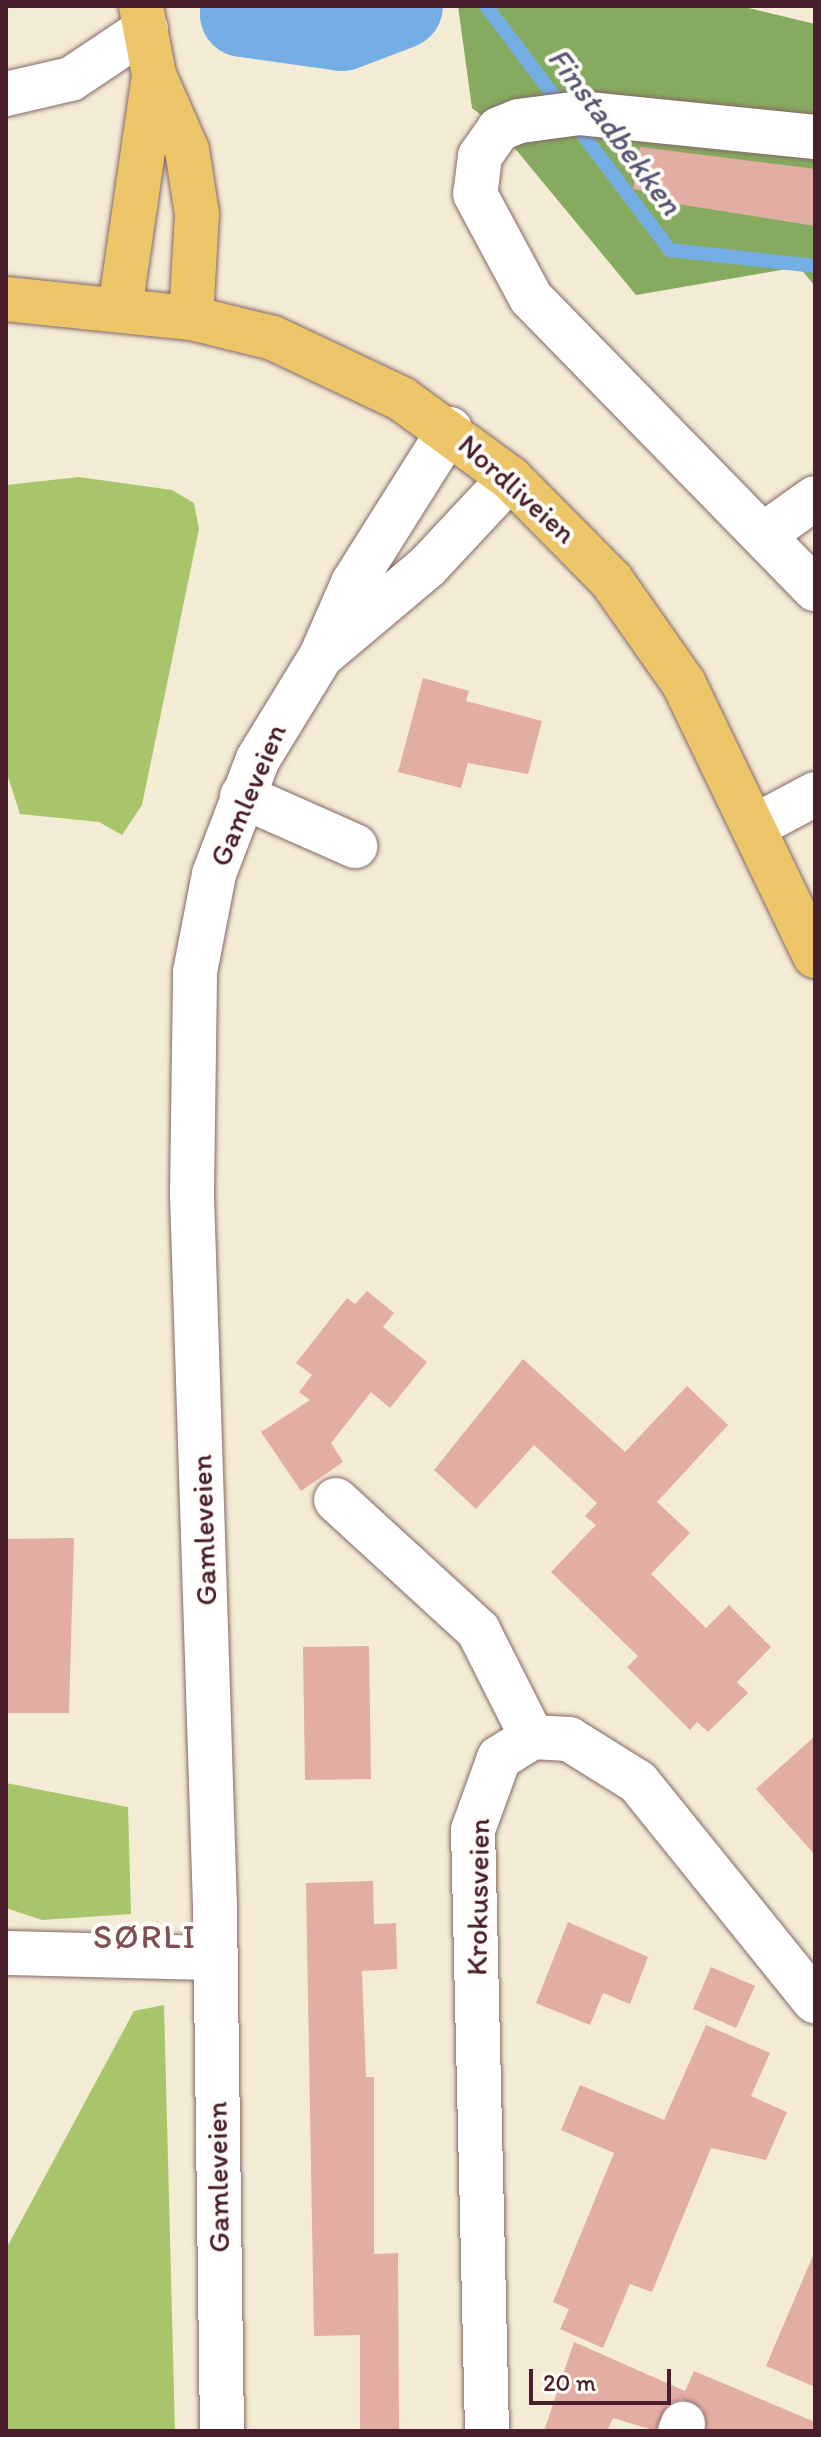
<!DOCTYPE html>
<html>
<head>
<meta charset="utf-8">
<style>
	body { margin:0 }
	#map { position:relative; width:821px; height:2437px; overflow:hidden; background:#f3ebd4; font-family:Itim,sans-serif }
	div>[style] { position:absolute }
	.green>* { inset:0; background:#a9c56b }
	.forest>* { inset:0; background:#86aa5f }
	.stream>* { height:14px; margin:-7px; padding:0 7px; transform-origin:7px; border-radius:7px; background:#74aee5 }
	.river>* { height:86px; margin:-43px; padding:0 43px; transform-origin:43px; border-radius:43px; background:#74aee5 }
	.building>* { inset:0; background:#e2ada2 }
	.roads { filter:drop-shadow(0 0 2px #856666) drop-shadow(0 0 2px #856666) }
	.minor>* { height:44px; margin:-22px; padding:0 22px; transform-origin:22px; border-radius:22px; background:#fff }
	.major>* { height:44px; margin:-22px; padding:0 22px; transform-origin:22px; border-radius:22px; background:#ecc569 }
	span { translate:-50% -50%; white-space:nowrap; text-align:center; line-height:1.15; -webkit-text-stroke:8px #fdfcf7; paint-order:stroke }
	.street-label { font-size:30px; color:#4a1f2b }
	.water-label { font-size:32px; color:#5b5875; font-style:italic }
	.quarter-label { font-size:34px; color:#7f5155; letter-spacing:2px }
	.frame { position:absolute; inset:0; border:8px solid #4a1f2b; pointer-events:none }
	.scale { position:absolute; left:529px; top:2369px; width:142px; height:36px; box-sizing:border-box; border:4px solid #4a1f2b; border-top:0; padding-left:10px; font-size:24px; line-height:28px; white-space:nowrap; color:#4a1f2b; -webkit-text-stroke:6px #fdfcf7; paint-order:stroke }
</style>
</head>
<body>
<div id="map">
	<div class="green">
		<i style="clip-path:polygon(79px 477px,172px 490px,194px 503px,199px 529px,142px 805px,122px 835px,99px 822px,20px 814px,6px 771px,6px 485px)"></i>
		<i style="clip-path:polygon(6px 1783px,128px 1807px,131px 1914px,42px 1920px,6px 1908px)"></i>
		<i style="clip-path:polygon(164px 2005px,175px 2431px,6px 2431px,6px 2249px,134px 2011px)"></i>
	</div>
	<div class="forest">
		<i style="clip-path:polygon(458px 6px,740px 6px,815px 24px,815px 286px,799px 267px,636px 295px,499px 129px,472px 108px)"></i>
	</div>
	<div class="stream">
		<i style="left:486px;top:6px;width:306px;rotate:53deg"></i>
		<i style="left:670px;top:250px;width:146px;rotate:6.3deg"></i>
	</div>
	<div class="river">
		<i style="left:243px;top:6px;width:8px;rotate:90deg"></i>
		<i style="left:243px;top:14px;width:100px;rotate:8deg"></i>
		<i style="left:342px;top:28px;width:62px;rotate:-20.8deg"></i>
	</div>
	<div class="building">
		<i style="clip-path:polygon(640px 147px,815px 169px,815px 226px,671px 203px,672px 196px,633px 189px)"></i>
		<i style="clip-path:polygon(423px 678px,469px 691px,466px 701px,542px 721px,528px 774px,468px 763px,461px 788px,398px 772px)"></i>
		<i style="clip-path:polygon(367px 1291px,394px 1313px,383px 1327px,427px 1362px,390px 1408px,371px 1392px,331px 1443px,343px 1462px,301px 1491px,261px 1432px,310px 1400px,299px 1392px,312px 1375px,296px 1363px,347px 1298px,355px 1304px)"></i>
		<i style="clip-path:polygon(523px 1359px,625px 1452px,687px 1386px,728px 1425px,657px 1502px,690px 1533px,651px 1574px,706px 1628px,729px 1605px,771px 1647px,737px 1682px,748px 1693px,708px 1732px,697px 1722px,690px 1730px,627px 1667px,638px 1656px,551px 1572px,596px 1525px,585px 1516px,597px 1503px,534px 1445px,476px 1509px,434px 1470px)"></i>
		<i style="clip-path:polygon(74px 1538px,69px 1713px,6px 1713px,6px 1539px)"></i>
		<i style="clip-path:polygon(369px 1646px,371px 1779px,305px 1780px,303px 1647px)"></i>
		<i style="clip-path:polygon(815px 1736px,815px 1855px,756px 1789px)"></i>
		<i style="clip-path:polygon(373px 1881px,374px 1924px,396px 1923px,397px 1969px,362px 1971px,366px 2077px,374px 2077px,374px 2254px,398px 2253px,399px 2431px,360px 2431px,360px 2335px,314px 2336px,306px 1883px)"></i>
		<i style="clip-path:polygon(568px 1922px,648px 1957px,630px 2004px,603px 1993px,590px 2025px,536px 2003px)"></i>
		<i style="clip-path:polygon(711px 1967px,755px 1986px,736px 2028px,693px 2009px)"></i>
		<i style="clip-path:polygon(706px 2025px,770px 2053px,751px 2096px,787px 2112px,766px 2160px,711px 2148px,652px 2292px,630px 2284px,603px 2348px,560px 2329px,569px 2309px,553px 2302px,614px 2153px,561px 2130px,580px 2085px,664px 2120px)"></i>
		<i style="clip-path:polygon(815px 2251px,815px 2387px,766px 2366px)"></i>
		<i style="clip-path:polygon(574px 2342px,685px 2391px,694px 2371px,815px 2422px,815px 2431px,706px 2431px,702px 2408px,681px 2399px,667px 2405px,656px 2431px,613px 2418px,607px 2431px,544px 2431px)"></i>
	</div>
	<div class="roads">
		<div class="minor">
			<i style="left:6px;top:94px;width:67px;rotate:-13deg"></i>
			<i style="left:71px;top:79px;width:90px;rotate:-33.7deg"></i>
			<i style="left:815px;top:137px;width:236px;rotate:-174.2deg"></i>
			<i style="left:580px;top:113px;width:62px;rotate:172.5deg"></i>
			<i style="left:519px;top:121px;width:22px;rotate:158deg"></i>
			<i style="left:499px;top:129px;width:33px;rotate:125deg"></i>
			<i style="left:480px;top:156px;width:38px;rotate:97deg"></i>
			<i style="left:475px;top:194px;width:118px;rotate:61.7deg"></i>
			<i style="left:531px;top:298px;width:407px;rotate:45.7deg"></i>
			<i style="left:766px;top:533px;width:60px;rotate:-35.5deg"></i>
			<i style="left:326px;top:652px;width:133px;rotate:-40.1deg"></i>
			<i style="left:428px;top:566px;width:120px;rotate:-47deg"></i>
			<i style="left:242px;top:796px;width:124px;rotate:23.9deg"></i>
			<i style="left:757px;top:825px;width:66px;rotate:-28.1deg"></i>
			<i style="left:336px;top:1500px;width:193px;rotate:42.5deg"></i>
			<i style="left:478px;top:1630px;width:120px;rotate:63.2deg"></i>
			<i style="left:6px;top:1953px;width:210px;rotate:1.4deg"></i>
			<i style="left:222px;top:2431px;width:524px;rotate:-90.77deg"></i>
			<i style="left:215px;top:1907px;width:714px;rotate:-91.85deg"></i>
			<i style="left:192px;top:1193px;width:221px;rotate:-89.2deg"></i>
			<i style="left:195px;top:972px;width:100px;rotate:-79deg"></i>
			<i style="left:214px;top:874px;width:123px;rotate:-69.1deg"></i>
			<i style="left:258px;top:759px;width:121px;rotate:-58.5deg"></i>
			<i style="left:321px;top:656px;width:80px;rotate:-66.3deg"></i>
			<i style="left:353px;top:583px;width:182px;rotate:-57.8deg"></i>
			<i style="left:487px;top:2431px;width:601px;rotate:-91.33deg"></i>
			<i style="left:473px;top:1830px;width:77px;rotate:-70.1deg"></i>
			<i style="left:499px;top:1758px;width:39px;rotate:-32deg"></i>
			<i style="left:532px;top:1737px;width:37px;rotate:3deg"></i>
			<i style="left:569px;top:1739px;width:81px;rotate:31.9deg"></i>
			<i style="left:638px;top:1782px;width:282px;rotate:51.1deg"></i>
			<i style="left:680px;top:2431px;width:8px;rotate:-67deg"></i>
		</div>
		<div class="major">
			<i style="left:141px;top:6px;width:70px;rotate:79.3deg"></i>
			<i style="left:154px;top:75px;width:82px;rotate:66.3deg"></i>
			<i style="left:187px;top:150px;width:65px;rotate:81.1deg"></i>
			<i style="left:197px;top:214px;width:104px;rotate:93.3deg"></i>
			<i style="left:6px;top:299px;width:186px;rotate:5.9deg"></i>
			<i style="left:191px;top:318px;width:84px;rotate:13.7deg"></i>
			<i style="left:273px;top:338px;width:143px;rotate:25.3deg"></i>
			<i style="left:402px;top:399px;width:134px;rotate:36.2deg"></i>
			<i style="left:510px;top:478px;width:144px;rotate:45.3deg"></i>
			<i style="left:611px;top:580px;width:127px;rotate:54.9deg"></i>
			<i style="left:684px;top:684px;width:302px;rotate:64.3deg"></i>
			<i style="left:120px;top:309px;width:236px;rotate:-81.7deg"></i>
		</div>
	</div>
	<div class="street-label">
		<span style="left:517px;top:489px;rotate:42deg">Nordliveien</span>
		<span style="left:248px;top:795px;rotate:-67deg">Gamleveien</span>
		<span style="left:204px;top:1530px;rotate:-92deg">Gamleveien</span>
		<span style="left:478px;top:1897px;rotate:-89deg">Krokusveien</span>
		<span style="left:218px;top:2177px;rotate:-91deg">Gamleveien</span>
	</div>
	<div class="water-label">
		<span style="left:615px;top:131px;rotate:53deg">Finstadbekken</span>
	</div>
	<div class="quarter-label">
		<span style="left:145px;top:1937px">SØRLI</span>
	</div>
	<div class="frame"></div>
	<div class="scale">20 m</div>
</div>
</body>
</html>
